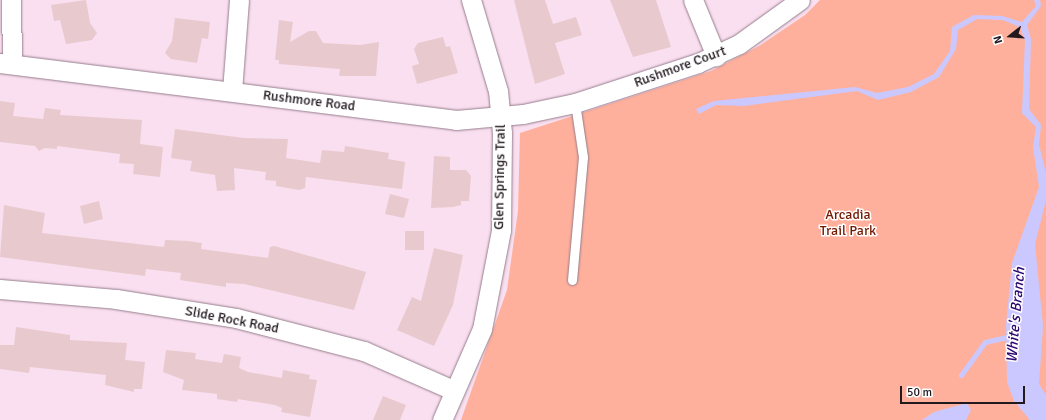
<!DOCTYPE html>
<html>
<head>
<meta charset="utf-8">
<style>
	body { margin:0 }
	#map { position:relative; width:1046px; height:420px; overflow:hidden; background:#f9dfef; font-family:Signika,sans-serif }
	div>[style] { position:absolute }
	.green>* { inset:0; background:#ffb09c }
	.water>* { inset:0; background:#cbc8ff }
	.stream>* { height:5px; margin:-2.5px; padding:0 2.5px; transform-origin:2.5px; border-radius:2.5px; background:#cbc8ff }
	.building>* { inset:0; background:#e8cace }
	.roads { filter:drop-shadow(0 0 1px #957d8c) drop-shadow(0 0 1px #957d8c) }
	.lane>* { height:9px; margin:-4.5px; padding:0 4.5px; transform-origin:4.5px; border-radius:4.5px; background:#fff }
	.street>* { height:19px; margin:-9.5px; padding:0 9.5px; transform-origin:9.5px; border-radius:9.5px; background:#fff }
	span { translate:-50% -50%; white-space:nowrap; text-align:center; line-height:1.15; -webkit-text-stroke:3px #fff; paint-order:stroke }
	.street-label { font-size:14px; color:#22191f }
	.park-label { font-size:14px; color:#711903 }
	.water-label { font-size:15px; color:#2d0771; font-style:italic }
	.north { position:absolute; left:990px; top:16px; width:40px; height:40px; -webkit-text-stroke:3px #fff; paint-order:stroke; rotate:253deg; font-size:11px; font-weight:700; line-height:16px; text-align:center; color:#22191f }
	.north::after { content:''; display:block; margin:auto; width:14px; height:18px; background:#22191f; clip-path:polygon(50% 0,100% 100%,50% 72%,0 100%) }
	.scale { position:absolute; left:900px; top:386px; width:125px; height:18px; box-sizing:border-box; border:2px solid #22191f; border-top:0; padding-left:5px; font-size:12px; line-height:14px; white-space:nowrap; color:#22191f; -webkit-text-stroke:3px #fff; paint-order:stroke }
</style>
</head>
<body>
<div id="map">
	<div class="green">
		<i style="clip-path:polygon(820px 0,1046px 0,1046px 420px,461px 420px,507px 290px,518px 211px,520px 133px,711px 71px,759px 46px,805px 15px)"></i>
	</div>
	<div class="water">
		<i style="clip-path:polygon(1034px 0,1040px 0,1041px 6px,1027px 25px,1031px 39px,1029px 109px,1041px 125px,1039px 145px,1046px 173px,1046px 200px,1035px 244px,1043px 326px,1039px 384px,1046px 395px,1046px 420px,1030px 420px,1014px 401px,1007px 382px,1006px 325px,1012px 263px,1039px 187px,1033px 147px,1036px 127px,1022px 113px,1025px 41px,1020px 27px,1003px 20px,977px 19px,958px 30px,956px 49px,939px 77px,911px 92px,878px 100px,857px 91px,744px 106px,716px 105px,699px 114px,696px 109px,714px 101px,855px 87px,877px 93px,908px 87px,934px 74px,950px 51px,952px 27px,974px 15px,1002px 16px,1022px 22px,1036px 6px)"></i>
		<i style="clip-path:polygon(967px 403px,971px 410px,966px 420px,922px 420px,934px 412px)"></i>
	</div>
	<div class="stream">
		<i style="left:961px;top:375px;width:41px;rotate:-54deg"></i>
		<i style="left:985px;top:342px;width:28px;rotate:-13deg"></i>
	</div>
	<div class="building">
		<i style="clip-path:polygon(86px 0,90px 23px,97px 33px,92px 40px,66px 44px,60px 20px,54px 21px,51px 5px)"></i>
		<i style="clip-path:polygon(514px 0,545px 0,553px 24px,576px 17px,582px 35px,555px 43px,565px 74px,535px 84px)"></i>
		<i style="clip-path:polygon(610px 0,656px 0,671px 47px,633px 57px)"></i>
		<i style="clip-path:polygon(175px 18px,210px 22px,208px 39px,202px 38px,197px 63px,171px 59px,165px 53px,172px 41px)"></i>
		<i style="clip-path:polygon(279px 20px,293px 22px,290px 42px,309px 31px,316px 31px,323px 43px,360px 45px,379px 42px,376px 76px,339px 76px,340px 69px,279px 64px,279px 60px,275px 60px)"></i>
		<i style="clip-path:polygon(443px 37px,446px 47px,450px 46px,458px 73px,417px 84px,412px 66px,419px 64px,414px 49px,418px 43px)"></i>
		<i style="clip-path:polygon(0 101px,15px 103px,13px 116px,43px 119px,45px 108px,61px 110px,60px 115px,142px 120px,140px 144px,163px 147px,160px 177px,133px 174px,134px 164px,119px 163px,120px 154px,57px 146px,57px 149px,45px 148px,39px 151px,35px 146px,0 142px)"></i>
		<i style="clip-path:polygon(175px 129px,244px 138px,288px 139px,286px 158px,320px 163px,322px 150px,344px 152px,345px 146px,389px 153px,388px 159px,405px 162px,402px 189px,306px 177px,305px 188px,299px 190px,276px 186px,276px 181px,265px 180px,266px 172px,234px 168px,235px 190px,217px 191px,215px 175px,190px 171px,192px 161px,171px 158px)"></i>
		<i style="clip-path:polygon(434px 156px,450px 157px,450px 170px,466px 170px,471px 176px,469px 201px,461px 201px,461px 205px,453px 207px,431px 208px)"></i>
		<i style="clip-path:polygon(390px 194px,409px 199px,404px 218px,385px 214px)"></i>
		<i style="clip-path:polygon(99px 201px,103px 219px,84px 224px,80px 206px)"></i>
		<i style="clip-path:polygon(4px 205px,45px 213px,42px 233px,164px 247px,165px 240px,188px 241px,202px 243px,201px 249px,268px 258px,270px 247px,274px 246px,366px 272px,354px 310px,244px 284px,226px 283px,226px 287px,180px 280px,181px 273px,146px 269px,145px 276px,0 257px)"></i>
		<i style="clip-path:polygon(405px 231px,424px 231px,424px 250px,405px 250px)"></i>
		<i style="clip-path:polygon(434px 248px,463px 255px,453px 305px,434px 346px,397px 330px,412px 297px,421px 301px)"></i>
		<i style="clip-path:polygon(16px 327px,70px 335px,70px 340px,127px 343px,125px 360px,145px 362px,142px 389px,134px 389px,134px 392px,105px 385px,106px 375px,30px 367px,29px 373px,0 369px,0 345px,14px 345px)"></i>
		<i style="clip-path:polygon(166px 350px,196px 353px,195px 359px,222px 363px,224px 354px,241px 357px,239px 368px,248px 372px,282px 378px,283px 370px,310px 375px,309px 379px,317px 380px,310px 417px,281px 412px,282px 408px,275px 405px,238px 399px,237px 402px,217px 399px,217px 394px,182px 390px,184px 380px,163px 372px)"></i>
		<i style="clip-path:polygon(383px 396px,406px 405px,400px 420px,373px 420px)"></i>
	</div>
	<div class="roads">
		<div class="lane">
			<i style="left:572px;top:280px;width:123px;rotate:-84.9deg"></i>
			<i style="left:583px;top:157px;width:55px;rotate:-98.4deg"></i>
		</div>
		<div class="street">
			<i style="left:11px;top:0;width:64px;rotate:89.1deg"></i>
			<i style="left:693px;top:0;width:61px;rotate:67.7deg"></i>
			<i style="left:0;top:63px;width:460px;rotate:7.1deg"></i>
			<i style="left:456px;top:120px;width:67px;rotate:-5.1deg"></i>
			<i style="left:523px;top:114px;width:53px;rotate:-11.9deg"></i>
			<i style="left:575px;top:103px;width:129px;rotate:-18deg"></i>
			<i style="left:698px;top:63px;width:45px;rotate:-24.9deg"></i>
			<i style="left:739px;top:44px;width:75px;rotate:-35.8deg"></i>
			<i style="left:232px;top:91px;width:91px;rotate:-85.6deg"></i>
			<i style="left:0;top:289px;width:116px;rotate:4.9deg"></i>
			<i style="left:116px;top:299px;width:121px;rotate:9deg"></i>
			<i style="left:236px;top:318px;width:132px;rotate:14.5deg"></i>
			<i style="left:364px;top:351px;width:99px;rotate:23.7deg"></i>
			<i style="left:442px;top:420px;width:99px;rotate:-66.3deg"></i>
			<i style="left:482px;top:329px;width:101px;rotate:-79.1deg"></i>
			<i style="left:501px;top:230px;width:97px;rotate:-89.4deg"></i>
			<i style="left:502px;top:133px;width:42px;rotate:-95.4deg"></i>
			<i style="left:498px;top:91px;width:95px;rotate:-106.5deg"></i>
		</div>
	</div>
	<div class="street-label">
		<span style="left:680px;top:67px;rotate:-20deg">Rushmore Court</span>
		<span style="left:309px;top:101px;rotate:7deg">Rushmore Road</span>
		<span style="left:500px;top:177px;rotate:-89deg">Glen Springs Trail</span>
		<span style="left:232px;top:320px;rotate:11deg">Slide Rock Road</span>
	</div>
	<div class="park-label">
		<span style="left:848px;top:223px">Arcadia<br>Trail Park</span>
	</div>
	<div class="water-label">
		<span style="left:1016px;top:315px;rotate:-85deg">White's Branch</span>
	</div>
	<div class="north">N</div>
	<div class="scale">50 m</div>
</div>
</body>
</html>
